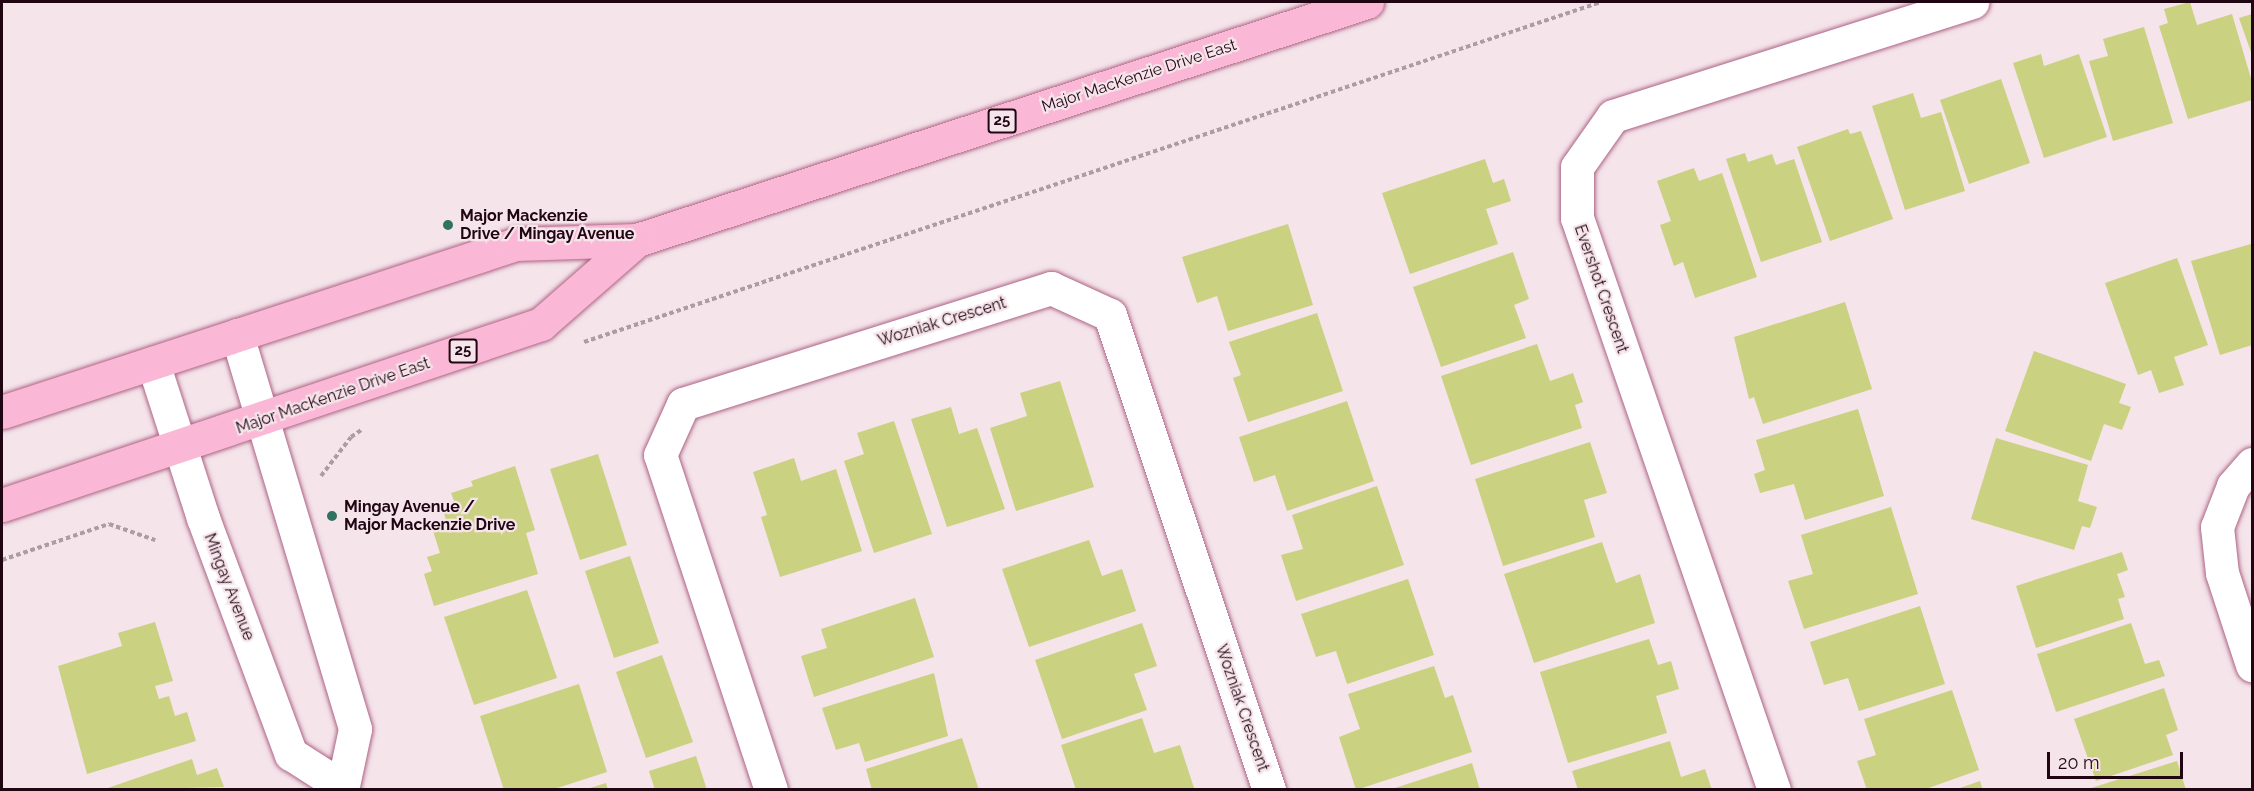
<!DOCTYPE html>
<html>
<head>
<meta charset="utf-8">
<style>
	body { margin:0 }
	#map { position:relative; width:2254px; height:791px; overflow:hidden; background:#f5e4ea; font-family:Raleway,sans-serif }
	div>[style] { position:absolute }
	.building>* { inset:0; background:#cad181 }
	.path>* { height:4px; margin-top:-2px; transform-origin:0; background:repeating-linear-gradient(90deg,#af9ba3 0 4.5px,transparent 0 7.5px) }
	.roads { filter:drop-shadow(0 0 2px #ad6384) drop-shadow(0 0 2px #ad6384) }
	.minor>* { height:33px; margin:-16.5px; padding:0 16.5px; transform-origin:16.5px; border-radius:16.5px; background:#fff }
	.tertiary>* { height:33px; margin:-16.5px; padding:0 16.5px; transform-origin:16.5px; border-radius:16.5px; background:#fff }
	.primary>* { height:33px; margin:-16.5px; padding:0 16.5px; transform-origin:16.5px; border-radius:16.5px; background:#fbb8d6 }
	.dots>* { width:16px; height:16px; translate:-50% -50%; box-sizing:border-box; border:3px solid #f5e4ea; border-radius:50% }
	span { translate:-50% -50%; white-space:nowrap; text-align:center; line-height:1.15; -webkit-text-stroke:4.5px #f5e4ea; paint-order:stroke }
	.shield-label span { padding:2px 4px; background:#f5e4ea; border:2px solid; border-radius:4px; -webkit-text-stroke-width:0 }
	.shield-label { font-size:15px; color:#200512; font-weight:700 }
	.street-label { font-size:16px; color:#200512 }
	.poi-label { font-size:16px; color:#200512; font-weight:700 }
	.left { translate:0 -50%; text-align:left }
	.frame { position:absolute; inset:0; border:3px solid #200512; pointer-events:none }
	.scale { position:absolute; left:2047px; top:752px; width:136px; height:27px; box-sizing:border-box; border:3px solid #200512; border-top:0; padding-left:8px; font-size:18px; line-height:21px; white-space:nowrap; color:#200512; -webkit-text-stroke:4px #f5e4ea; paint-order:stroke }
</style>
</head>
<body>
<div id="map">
	<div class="building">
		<i style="clip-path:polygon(2190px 2px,2197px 25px,2232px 14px,2252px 82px,2252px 100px,2188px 119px,2159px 26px,2168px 23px,2164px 9px)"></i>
		<i style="clip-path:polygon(2252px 14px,2252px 55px,2239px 18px)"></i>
		<i style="clip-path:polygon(2144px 27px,2173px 123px,2113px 141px,2089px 61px,2108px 56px,2103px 39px)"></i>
		<i style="clip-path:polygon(2041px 54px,2044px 66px,2079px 54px,2107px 137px,2044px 158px,2013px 63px)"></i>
		<i style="clip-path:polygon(2001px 79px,2030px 163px,1969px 184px,1940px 100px)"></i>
		<i style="clip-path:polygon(1913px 93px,1921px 118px,1941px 112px,1965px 191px,1905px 210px,1872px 106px)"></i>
		<i style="clip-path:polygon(1848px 129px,1850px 134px,1861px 131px,1893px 219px,1830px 241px,1797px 147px)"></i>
		<i style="clip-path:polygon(1745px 153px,1748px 162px,1772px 154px,1776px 165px,1794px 159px,1822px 242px,1761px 262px,1726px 159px)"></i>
		<i style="clip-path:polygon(1485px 159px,1493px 183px,1504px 179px,1511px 201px,1486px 209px,1498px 244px,1410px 274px,1382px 193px)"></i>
		<i style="clip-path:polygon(1694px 168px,1699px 181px,1722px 173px,1757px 277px,1695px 298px,1683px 262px,1674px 266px,1660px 225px,1671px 221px,1657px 181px)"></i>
		<i style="clip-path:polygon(1288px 224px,1313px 305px,1228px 331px,1217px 296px,1197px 303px,1182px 257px)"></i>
		<i style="clip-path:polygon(2251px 244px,2252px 345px,2220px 355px,2191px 261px)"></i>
		<i style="clip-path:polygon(1513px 252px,1529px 299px,1514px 305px,1526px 338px,1441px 367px,1413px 287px)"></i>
		<i style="clip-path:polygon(2177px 258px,2208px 345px,2174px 357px,2184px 385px,2159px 393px,2151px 370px,2138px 375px,2105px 283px)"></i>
		<i style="clip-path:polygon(1845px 302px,1872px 389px,1763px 424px,1754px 397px,1749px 399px,1734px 337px)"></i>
		<i style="clip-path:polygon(1317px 313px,1343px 391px,1248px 422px,1233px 378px,1241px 375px,1229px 342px)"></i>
		<i style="clip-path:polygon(1537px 344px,1550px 381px,1573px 373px,1583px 402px,1575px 405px,1582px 428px,1471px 465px,1441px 376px)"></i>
		<i style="clip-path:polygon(2034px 351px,2126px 384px,2119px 403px,2131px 407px,2122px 430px,2104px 424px,2091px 461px,2005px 431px)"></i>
		<i style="clip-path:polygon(1060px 381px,1094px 487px,1016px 511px,990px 428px,1027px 416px,1020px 393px)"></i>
		<i style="clip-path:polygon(1347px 401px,1374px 481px,1287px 511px,1275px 475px,1254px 482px,1239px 437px)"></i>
		<i style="clip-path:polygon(951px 407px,959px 434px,977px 428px,1005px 509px,947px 527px,911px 419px)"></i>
		<i style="clip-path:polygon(1858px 409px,1884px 496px,1805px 520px,1794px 484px,1760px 493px,1754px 474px,1765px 470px,1756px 440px)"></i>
		<i style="clip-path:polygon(894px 421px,932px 534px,874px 553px,844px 461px,864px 454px,857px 433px)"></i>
		<i style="clip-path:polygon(1996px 438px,2088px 465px,2078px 501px,2097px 507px,2090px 528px,2082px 526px,2074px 550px,1971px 519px)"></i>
		<i style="clip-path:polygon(1590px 442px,1607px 493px,1584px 500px,1595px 537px,1503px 566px,1475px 479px)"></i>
		<i style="clip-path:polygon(598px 454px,627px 545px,580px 560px,550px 469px)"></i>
		<i style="clip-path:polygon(794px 458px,801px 481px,836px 469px,862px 551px,780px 577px,761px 517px,767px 515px,753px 472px)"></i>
		<i style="clip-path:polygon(515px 466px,535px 530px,526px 533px,538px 574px,434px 606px,424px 574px,432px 571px,427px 557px,440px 553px,433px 531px,448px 527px,443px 510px,456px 506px,451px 493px,473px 486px,471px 481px)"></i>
		<i style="clip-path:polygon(1377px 486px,1404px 565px,1296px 601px,1281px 555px,1303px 549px,1292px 515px)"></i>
		<i style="clip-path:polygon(1891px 507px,1918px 594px,1804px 629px,1788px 581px,1813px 574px,1801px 535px)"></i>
		<i style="clip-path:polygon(1089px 540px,1102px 576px,1122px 569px,1136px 611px,1029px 647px,1002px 569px)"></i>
		<i style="clip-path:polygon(1602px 542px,1616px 583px,1640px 574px,1655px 623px,1534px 663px,1504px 574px)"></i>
		<i style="clip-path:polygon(2122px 552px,2128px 570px,2117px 574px,2125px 597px,2118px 599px,2124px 619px,2036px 648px,2016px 586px)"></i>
		<i style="clip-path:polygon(630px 556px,659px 643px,614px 658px,585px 571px)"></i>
		<i style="clip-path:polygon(1408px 579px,1434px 655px,1347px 684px,1336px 651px,1316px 657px,1301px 614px)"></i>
		<i style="clip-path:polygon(527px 590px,557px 678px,474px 705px,444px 617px)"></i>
		<i style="clip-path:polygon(915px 598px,934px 657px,814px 697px,801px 656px,827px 648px,821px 629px)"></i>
		<i style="clip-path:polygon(1920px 606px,1945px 684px,1859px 711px,1848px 678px,1824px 685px,1810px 642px)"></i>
		<i style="clip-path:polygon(155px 622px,173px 681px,155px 686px,159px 699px,169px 696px,175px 716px,187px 712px,196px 741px,87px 774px,58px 666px,122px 646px,118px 633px)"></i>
		<i style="clip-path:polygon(1142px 623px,1157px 666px,1134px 674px,1147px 710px,1062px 739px,1035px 660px)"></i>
		<i style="clip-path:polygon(2131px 623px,2145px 664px,2159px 660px,2165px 676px,2056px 712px,2037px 654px)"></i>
		<i style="clip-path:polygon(1649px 639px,1658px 665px,1671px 661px,1679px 689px,1656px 696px,1667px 733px,1568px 763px,1540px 672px)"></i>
		<i style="clip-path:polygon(662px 655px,693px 742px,646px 758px,616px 672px)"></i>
		<i style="clip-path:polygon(1434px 666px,1445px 698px,1453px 695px,1472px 752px,1356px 790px,1339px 737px,1360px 729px,1348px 694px)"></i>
		<i style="clip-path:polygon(934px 673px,948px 736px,865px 762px,859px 743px,836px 750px,822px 708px)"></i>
		<i style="clip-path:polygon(579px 684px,607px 772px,551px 790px,504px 790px,480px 716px)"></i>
		<i style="clip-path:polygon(2164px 688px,2178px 730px,2166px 735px,2173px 755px,2096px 781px,2074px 719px)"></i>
		<i style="clip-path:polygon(1952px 690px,1979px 770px,1923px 790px,1867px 790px,1857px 761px,1876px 755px,1864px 719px)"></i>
		<i style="clip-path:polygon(1142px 718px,1154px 753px,1180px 745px,1194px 788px,1076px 790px,1061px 745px)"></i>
		<i style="clip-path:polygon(962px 738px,979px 790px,872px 790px,866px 769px)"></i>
		<i style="clip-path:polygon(1670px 741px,1681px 777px,1705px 769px,1712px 790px,1578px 790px,1572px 771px)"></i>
		<i style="clip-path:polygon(696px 756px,707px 790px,655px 790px,649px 771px)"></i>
		<i style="clip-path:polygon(192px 759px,197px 775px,217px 768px,224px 787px,102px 790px)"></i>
		<i style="clip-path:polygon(2177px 761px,2186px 790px,2088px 790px,2088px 789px)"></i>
		<i style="clip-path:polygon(1472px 763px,1480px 790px,1392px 790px,1392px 789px)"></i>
		<i style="clip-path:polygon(1980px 781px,1983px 790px,1957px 790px,1957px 789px)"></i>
		<i style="clip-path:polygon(606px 783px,608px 790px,587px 790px,587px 789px)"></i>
	</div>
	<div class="path">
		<i style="left:584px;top:342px;width:1072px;rotate:-18.49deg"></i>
		<i style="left:321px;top:476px;width:49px;rotate:-52.4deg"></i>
		<i style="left:351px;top:437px;width:14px;rotate:-34deg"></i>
		<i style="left:2px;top:560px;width:113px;rotate:-18.6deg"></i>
		<i style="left:109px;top:524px;width:49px;rotate:19.2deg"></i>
	</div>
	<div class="roads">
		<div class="minor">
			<i style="left:2252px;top:464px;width:29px;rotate:131deg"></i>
			<i style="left:2233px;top:486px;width:44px;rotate:111.3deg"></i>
			<i style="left:2217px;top:527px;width:46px;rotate:83.8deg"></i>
			<i style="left:2222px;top:573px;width:97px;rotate:71.9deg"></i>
			<i style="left:771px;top:790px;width:353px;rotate:-108.3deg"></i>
			<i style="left:660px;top:455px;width:56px;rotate:-65.7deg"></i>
			<i style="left:683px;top:404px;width:386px;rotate:-17.5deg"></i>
			<i style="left:1051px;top:288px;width:65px;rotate:24.6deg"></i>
			<i style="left:1110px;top:315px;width:501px;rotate:71.49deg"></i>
			<i style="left:1774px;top:790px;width:605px;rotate:-109deg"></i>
			<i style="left:1577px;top:218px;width:51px;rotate:-90deg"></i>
			<i style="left:1577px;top:167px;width:62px;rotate:-54.8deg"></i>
			<i style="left:1613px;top:116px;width:377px;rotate:-17.6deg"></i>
		</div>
		<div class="tertiary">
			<i style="left:237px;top:335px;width:411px;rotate:73.3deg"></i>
			<i style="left:355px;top:729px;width:62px;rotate:102deg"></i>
			<i style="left:153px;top:363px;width:163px;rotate:72.1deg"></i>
			<i style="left:203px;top:518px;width:252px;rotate:69.6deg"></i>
			<i style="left:291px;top:754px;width:59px;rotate:32.6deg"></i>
		</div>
		<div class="primary">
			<i style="left:2px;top:412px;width:541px;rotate:-18.1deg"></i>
			<i style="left:516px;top:244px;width:121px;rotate:-1.9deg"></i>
			<i style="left:637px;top:240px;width:768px;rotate:-18.06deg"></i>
			<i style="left:2px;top:505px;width:569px;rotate:-18.56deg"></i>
			<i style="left:541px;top:324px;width:128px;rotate:-41.2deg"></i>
		</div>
	</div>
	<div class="dots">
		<i style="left:448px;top:225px;background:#317160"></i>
		<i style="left:332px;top:516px;background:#317160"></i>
	</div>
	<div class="shield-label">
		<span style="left:1002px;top:121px">25</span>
		<span style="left:463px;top:351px">25</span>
	</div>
	<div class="street-label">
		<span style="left:1139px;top:76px;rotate:-18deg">Major MacKenzie Drive East</span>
		<span style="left:1601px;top:289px;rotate:71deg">Evershot Crescent</span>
		<span style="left:942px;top:322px;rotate:-17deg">Wozniak Crescent</span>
		<span style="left:333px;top:396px;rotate:-19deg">Major MacKenzie Drive East</span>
		<span style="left:229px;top:587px;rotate:69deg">Mingay Avenue</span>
		<span style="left:1242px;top:708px;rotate:71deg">Wozniak Crescent</span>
	</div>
	<div class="poi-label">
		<span class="left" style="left:460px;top:225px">Major Mackenzie<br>Drive / Mingay Avenue</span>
		<span class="left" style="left:344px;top:516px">Mingay Avenue /<br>Major Mackenzie Drive</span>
	</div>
	<div class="frame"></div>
	<div class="scale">20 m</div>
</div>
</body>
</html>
